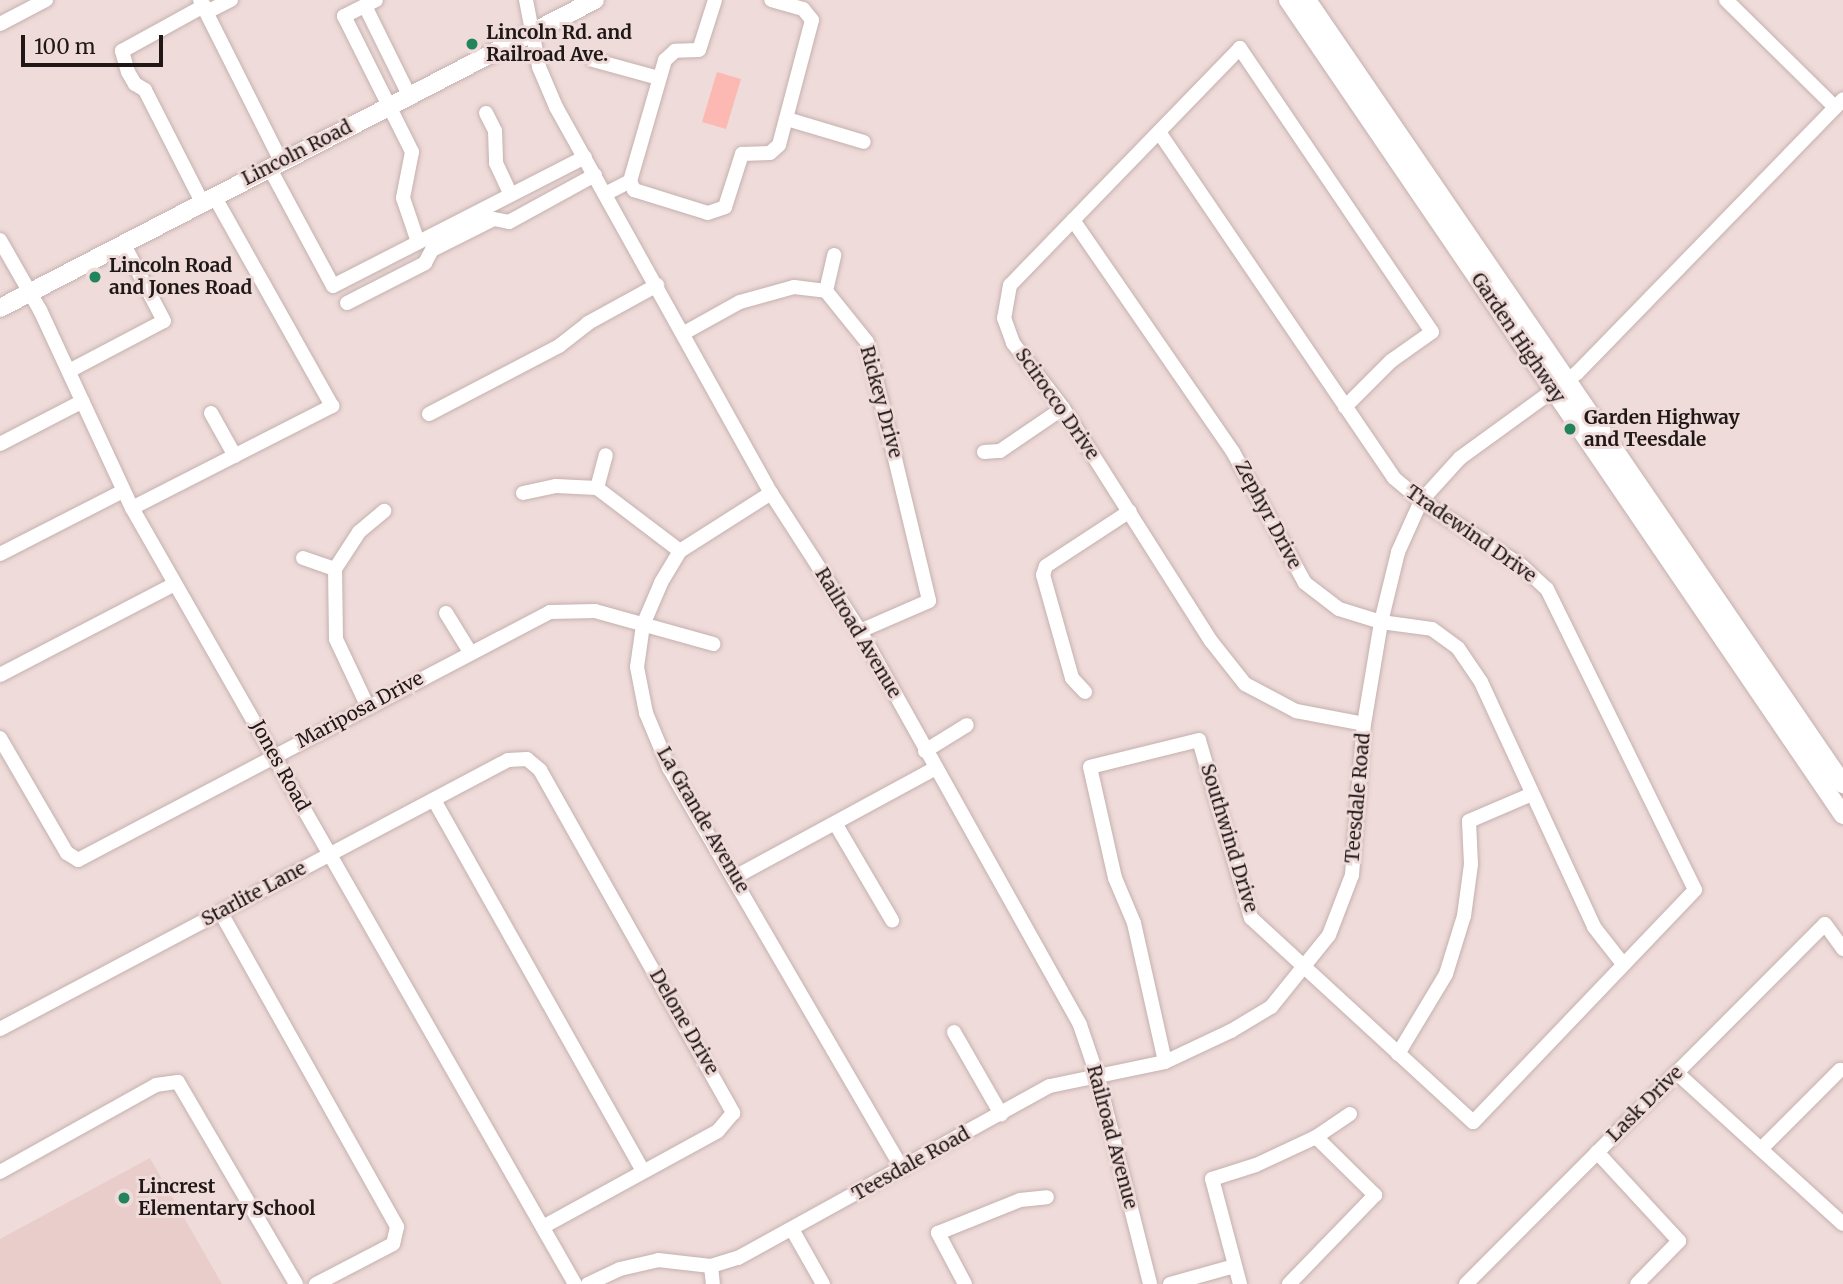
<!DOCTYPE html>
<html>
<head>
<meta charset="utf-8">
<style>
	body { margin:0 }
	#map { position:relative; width:1843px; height:1284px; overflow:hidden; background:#efdbd9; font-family:Merriweather,serif }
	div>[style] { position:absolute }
	.built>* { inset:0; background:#e9cdca }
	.green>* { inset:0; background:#fcb9b3 }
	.roads { filter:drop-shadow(0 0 2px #c4b1af) drop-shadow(0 0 2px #c4b1af) }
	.minor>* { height:14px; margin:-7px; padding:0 7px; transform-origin:7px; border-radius:7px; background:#fff }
	.major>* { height:18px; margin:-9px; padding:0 9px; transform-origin:9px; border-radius:9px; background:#fff }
	.dots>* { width:19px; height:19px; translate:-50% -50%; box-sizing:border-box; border:4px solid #efdbd9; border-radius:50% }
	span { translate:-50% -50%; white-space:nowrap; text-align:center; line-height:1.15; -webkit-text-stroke:6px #efdbd9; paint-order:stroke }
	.poi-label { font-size:19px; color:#1f1817; font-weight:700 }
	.left { translate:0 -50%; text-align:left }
	.street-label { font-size:19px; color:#1f1817 }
	.scale { position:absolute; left:21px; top:35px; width:142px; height:32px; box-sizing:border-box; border:4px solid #1f1817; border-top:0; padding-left:9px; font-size:21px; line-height:24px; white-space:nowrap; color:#1f1817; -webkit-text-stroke:5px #efdbd9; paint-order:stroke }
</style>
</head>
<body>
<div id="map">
	<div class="built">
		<i style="clip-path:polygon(150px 1158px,222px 1284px,0 1284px,0 1239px)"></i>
	</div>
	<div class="green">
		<i style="clip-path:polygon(717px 72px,741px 79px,726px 129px,702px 122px)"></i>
	</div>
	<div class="roads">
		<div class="minor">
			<i style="left:200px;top:0;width:180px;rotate:63.3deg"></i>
			<i style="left:376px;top:0;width:36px;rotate:153deg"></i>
			<i style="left:344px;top:16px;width:152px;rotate:63.4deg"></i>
			<i style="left:412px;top:152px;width:47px;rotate:101.1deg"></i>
			<i style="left:403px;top:198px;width:46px;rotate:71.2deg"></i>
			<i style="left:526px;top:0;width:68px;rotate:79deg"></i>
			<i style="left:539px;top:67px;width:43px;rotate:67deg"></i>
			<i style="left:556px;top:107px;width:442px;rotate:60.9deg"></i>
			<i style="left:771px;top:493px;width:164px;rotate:57.2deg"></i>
			<i style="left:860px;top:631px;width:451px;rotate:60.8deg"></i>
			<i style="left:1080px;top:1025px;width:56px;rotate:71.2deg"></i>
			<i style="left:1098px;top:1078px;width:212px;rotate:75.8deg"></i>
			<i style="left:715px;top:0;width:52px;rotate:107.7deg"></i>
			<i style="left:699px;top:50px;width:24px;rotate:178deg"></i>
			<i style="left:675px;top:51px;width:13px;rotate:138deg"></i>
			<i style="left:665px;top:60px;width:126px;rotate:106.1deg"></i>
			<i style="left:630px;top:181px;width:10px;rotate:66deg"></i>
			<i style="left:634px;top:190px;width:77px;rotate:17.3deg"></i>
			<i style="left:708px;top:213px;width:18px;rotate:-19deg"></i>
			<i style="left:725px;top:207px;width:56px;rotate:-72.2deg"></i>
			<i style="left:742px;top:154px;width:28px;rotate:-2deg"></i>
			<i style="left:770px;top:153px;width:12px;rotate:-42deg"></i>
			<i style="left:779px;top:145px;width:129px;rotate:-75.2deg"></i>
			<i style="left:812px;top:20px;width:14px;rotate:-129deg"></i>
			<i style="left:803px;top:9px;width:33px;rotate:-164deg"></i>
			<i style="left:1726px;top:0;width:153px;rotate:44.5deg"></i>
			<i style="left:365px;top:6px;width:99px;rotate:63.7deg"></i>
			<i style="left:207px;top:12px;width:27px;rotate:-27deg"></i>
			<i style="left:0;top:24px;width:52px;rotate:-27.6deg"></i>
			<i style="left:593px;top:60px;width:68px;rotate:15.3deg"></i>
			<i style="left:486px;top:113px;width:20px;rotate:63deg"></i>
			<i style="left:495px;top:131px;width:32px;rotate:88deg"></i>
			<i style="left:496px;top:163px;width:35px;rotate:65deg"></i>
			<i style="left:787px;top:119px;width:80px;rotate:16.6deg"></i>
			<i style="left:1159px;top:132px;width:418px;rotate:55.8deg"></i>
			<i style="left:1394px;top:478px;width:35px;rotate:40deg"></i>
			<i style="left:1421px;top:501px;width:120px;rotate:32.8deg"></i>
			<i style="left:1522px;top:566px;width:34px;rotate:43deg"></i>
			<i style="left:1547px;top:589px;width:335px;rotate:63.8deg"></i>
			<i style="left:1695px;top:890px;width:321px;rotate:133.7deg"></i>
			<i style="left:1473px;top:1122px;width:301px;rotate:-137.4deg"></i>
			<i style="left:1251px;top:918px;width:185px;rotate:-106.3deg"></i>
			<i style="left:1199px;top:740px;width:112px;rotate:166.1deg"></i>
			<i style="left:1090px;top:767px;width:114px;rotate:77.3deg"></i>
			<i style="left:1115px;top:878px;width:49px;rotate:67.1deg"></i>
			<i style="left:1134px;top:923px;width:142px;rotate:77.4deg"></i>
			<i style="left:269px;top:167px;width:135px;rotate:61.7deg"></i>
			<i style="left:333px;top:286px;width:283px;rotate:-27.1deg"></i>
			<i style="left:605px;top:194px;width:28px;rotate:-27deg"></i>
			<i style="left:202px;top:202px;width:126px;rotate:-117deg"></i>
			<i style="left:145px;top:90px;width:12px;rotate:-149deg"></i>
			<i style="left:135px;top:84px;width:14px;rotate:-120deg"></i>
			<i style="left:128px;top:72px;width:22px;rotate:-106deg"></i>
			<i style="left:122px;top:51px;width:94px;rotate:-28.8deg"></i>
			<i style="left:1073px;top:220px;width:282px;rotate:55.4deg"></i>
			<i style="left:1233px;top:452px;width:149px;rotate:61.2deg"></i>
			<i style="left:1305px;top:583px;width:43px;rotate:37.4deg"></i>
			<i style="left:1339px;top:609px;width:44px;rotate:17.2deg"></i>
			<i style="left:1381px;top:622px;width:51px;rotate:7.8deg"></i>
			<i style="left:1432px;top:629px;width:32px;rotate:36deg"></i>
			<i style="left:1458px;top:648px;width:41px;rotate:55.9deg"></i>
			<i style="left:1481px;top:682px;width:270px;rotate:65.2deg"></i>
			<i style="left:1594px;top:927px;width:47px;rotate:51.9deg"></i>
			<i style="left:0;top:240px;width:81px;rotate:60.3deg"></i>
			<i style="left:40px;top:310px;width:218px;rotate:65.1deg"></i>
			<i style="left:132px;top:508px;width:894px;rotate:60.28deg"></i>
			<i style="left:826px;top:291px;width:37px;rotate:-77deg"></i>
			<i style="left:347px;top:303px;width:88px;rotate:-27.1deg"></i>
			<i style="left:425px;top:263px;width:15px;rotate:-62deg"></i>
			<i style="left:432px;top:250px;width:69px;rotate:-26.6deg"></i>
			<i style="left:494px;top:219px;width:15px;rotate:11deg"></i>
			<i style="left:509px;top:222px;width:98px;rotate:-28.7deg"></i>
			<i style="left:684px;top:333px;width:64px;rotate:-29deg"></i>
			<i style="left:740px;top:302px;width:56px;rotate:-15.5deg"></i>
			<i style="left:794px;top:287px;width:32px;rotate:7deg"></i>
			<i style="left:826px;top:291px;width:65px;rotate:51.2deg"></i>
			<i style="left:867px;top:342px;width:266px;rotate:76.5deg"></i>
			<i style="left:929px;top:601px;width:75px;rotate:156.5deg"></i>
			<i style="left:69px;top:371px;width:107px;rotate:-27.8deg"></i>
			<i style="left:164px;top:321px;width:88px;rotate:-117.7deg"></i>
			<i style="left:1345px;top:407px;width:65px;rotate:-45deg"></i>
			<i style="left:1391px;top:361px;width:50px;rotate:-35.3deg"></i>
			<i style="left:1432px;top:332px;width:343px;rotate:-124.1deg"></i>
			<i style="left:1240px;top:48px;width:330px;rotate:134.1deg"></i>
			<i style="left:1010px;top:285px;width:34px;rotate:100deg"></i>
			<i style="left:1004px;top:318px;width:27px;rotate:70deg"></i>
			<i style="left:1013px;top:343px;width:82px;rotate:52.4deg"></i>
			<i style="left:1063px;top:408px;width:276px;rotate:57.6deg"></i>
			<i style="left:1211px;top:641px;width:55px;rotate:51.7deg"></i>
			<i style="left:1245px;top:684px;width:58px;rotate:27.9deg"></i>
			<i style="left:1296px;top:711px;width:69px;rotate:10.8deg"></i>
			<i style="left:211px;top:413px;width:49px;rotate:60.8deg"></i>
			<i style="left:429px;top:414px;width:147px;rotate:-27.6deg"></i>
			<i style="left:559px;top:346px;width:37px;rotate:-38deg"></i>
			<i style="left:588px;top:323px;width:79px;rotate:-28.8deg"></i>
			<i style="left:0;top:444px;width:93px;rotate:-27.4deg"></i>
			<i style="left:984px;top:452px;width:16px;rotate:-4deg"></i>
			<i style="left:1000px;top:451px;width:76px;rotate:-34.3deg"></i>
			<i style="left:597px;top:488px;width:34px;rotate:-75deg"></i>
			<i style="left:523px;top:493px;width:34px;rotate:-12deg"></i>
			<i style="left:556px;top:486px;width:41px;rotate:2.8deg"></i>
			<i style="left:597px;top:488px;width:104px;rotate:37.2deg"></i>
			<i style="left:771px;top:493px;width:108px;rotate:147.5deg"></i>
			<i style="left:680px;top:551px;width:37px;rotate:121deg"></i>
			<i style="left:661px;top:583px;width:46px;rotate:113.2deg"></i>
			<i style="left:643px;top:625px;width:42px;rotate:98.1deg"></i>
			<i style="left:637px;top:667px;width:47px;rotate:78.9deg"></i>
			<i style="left:646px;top:713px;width:60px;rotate:67.3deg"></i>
			<i style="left:669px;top:768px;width:464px;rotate:59.8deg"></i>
			<i style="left:132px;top:508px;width:225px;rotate:-27deg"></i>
			<i style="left:332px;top:406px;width:241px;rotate:-119.3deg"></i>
			<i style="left:0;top:554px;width:138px;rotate:-27.1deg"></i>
			<i style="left:303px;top:558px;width:34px;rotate:19deg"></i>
			<i style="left:446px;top:613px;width:46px;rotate:58.4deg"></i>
			<i style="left:0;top:675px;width:197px;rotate:-27.5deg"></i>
			<i style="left:1085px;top:692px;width:19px;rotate:-133deg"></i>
			<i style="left:1072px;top:678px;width:107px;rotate:-105.7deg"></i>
			<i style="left:1043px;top:575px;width:9px;rotate:-72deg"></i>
			<i style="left:1046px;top:566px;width:100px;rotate:-33.2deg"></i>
			<i style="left:367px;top:705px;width:73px;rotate:-115.2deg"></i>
			<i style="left:336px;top:639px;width:70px;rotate:-90.8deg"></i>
			<i style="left:335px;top:569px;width:44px;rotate:-57deg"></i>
			<i style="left:359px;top:532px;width:33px;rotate:-40deg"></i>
			<i style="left:0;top:738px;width:133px;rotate:59.8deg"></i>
			<i style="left:67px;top:853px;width:13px;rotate:32deg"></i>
			<i style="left:78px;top:860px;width:533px;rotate:-27.72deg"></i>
			<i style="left:550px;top:612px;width:45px;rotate:-1.3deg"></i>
			<i style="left:595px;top:611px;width:123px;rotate:15.6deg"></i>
			<i style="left:925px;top:751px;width:49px;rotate:-31.8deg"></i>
			<i style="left:434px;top:800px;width:426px;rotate:60.6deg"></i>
			<i style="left:835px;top:823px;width:113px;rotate:59.6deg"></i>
			<i style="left:735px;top:877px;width:229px;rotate:-28.5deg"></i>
			<i style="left:221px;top:913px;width:360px;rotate:60.7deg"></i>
			<i style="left:397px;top:1227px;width:17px;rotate:103deg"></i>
			<i style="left:393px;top:1244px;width:87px;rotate:152.5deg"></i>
			<i style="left:0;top:1029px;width:575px;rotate:-27.9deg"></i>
			<i style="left:508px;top:760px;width:19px;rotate:-3deg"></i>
			<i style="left:527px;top:759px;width:17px;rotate:40deg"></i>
			<i style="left:540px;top:770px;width:394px;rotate:60.6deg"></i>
			<i style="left:733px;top:1113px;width:23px;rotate:130deg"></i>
			<i style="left:718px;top:1131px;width:200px;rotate:151.3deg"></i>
			<i style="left:954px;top:1032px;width:95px;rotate:60.2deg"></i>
			<i style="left:1398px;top:1054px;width:93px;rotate:-59deg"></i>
			<i style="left:1446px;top:974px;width:61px;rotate:-72.8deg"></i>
			<i style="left:1464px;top:916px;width:52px;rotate:-82.3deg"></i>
			<i style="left:1471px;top:864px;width:43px;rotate:-92.7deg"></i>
			<i style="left:1469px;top:821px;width:69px;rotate:-23.2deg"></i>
			<i style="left:1677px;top:1073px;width:224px;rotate:42.3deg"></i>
			<i style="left:1316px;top:1137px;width:41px;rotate:-34.1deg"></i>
			<i style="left:1761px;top:1149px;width:112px;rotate:-45deg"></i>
			<i style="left:1597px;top:1152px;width:121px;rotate:47.3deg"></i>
			<i style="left:1679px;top:1241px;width:60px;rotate:134.3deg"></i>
			<i style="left:0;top:1172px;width:179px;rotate:-29.1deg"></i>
			<i style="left:156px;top:1085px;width:22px;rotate:-8deg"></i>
			<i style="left:178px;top:1082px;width:234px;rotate:59.7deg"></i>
			<i style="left:793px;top:1231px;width:61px;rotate:60.5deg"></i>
			<i style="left:711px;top:1266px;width:18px;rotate:84deg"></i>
			<i style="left:588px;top:1284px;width:35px;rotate:-25deg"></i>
			<i style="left:620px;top:1269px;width:39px;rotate:-13deg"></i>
			<i style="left:658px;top:1260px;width:53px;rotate:6.5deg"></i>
			<i style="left:711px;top:1266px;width:28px;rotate:-17deg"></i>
			<i style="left:738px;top:1258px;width:356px;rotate:-28.9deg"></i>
			<i style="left:1050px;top:1086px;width:117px;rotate:-11.8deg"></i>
			<i style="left:1165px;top:1062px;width:73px;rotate:-25.2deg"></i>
			<i style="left:1231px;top:1031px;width:47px;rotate:-31deg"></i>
			<i style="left:1271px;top:1007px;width:92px;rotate:-51.1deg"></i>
			<i style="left:1329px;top:935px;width:64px;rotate:-69deg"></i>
			<i style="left:1352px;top:875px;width:151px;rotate:-85.5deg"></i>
			<i style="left:1364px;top:724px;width:103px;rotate:-80.5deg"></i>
			<i style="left:1381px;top:622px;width:72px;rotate:-76.3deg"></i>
			<i style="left:1398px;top:552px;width:56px;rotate:-65.7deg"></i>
			<i style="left:1421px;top:501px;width:58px;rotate:-47.8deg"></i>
			<i style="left:1460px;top:458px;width:145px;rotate:-36deg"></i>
			<i style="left:1577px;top:373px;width:382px;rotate:-45.8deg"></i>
			<i style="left:965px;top:1284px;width:58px;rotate:-117.9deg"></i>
			<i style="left:938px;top:1233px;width:88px;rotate:-21.9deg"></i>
			<i style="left:1020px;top:1200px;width:27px;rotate:-6deg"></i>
			<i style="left:1170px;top:1284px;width:67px;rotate:-15.5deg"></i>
			<i style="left:1240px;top:1284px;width:109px;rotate:-104.9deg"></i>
			<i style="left:1212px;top:1179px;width:46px;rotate:-17.7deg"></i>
			<i style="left:1256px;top:1165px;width:66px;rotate:-25deg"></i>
			<i style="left:1316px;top:1137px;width:83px;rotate:44.5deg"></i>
			<i style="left:1375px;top:1195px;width:124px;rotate:134deg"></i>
			<i style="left:1466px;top:1284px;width:508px;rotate:-45.08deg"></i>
			<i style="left:1825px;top:924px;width:31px;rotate:54deg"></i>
		</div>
		<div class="major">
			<i style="left:1288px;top:0;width:986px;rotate:55.75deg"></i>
			<i style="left:1307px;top:0;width:950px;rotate:55.64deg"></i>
			<i style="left:0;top:308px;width:670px;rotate:-27.37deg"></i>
		</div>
	</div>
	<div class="dots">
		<i style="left:472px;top:44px;background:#21845d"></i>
		<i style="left:95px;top:277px;background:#21845d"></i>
		<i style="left:1570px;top:429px;background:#21845d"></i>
		<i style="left:124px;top:1198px;background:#21845d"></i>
	</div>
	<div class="poi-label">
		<span class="left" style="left:486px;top:44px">Lincoln Rd. and<br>Railroad Ave.</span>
		<span class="left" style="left:109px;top:277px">Lincoln Road<br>and Jones Road</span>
		<span class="left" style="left:1584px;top:429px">Garden Highway<br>and Teesdale</span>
		<span class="left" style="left:138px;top:1198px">Lincrest<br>Elementary School</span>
	</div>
	<div class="street-label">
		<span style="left:297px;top:153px;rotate:-27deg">Lincoln Road</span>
		<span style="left:1518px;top:338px;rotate:56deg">Garden Highway</span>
		<span style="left:881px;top:402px;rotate:75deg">Rickey Drive</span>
		<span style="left:1057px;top:404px;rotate:55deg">Scirocco Drive</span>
		<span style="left:1268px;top:515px;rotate:62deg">Zephyr Drive</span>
		<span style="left:1471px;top:534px;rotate:35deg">Tradewind Drive</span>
		<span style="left:858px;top:633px;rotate:59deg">Railroad Avenue</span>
		<span style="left:360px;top:710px;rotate:-28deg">Mariposa Drive</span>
		<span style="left:280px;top:766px;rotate:61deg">Jones Road</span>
		<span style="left:1358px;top:798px;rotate:-85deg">Teesdale Road</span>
		<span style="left:703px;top:820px;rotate:60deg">La Grande Avenue</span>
		<span style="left:1229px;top:838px;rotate:73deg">Southwind Drive</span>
		<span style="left:254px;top:894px;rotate:-28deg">Starlite Lane</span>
		<span style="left:684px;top:1022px;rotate:60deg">Delone Drive</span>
		<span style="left:1645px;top:1104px;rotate:-45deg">Lask Drive</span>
		<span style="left:1112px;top:1137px;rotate:75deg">Railroad Avenue</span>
		<span style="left:911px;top:1164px;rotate:-29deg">Teesdale Road</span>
	</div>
	<div class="scale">100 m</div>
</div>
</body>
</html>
